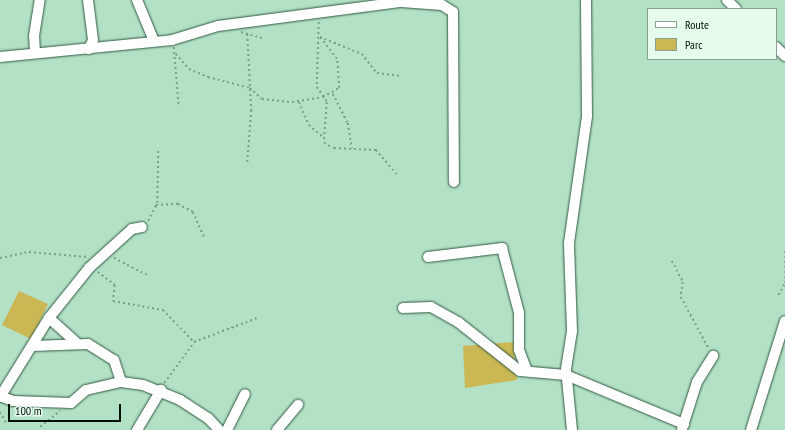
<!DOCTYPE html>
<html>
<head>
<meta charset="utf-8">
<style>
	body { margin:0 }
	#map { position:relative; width:785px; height:430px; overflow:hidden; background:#b3e1c5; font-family:"PT Sans Narrow",sans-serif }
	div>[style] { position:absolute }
	.green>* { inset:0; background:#cbb754 }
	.path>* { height:1.5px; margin-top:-0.75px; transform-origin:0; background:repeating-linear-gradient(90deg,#7a9e88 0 2px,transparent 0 5px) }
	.roads { filter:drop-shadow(0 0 1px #2f5942) drop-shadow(0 0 1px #2f5942) }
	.minor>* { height:10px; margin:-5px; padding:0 5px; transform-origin:5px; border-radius:5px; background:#fff }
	span { translate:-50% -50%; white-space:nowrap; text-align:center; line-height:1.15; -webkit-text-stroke:4px #e5fced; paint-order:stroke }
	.legend { position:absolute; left:647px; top:8px; width:130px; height:52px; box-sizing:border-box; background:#e5fced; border:1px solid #8a9e91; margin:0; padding:5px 7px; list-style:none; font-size:12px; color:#021108 }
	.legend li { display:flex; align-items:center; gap:8px; height:20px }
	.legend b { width:20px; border:1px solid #8a9e91 }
	.scale { position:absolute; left:8px; top:404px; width:113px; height:18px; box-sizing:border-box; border:2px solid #021108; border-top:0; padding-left:5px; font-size:12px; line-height:14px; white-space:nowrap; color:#021108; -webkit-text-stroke:3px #e5fced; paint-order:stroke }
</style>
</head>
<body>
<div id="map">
	<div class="green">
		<i style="clip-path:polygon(19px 291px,48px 304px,31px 339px,2px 325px)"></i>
		<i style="clip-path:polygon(513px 342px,517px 380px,465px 388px,463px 346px)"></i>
	</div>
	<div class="path">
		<i style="left:319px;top:22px;width:65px;rotate:91.8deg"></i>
		<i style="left:317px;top:87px;width:18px;rotate:56deg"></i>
		<i style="left:327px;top:102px;width:41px;rotate:94.2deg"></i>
		<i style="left:324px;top:143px;width:11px;rotate:27deg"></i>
		<i style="left:334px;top:148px;width:42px;rotate:2.7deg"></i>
		<i style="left:376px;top:150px;width:35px;rotate:49deg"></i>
		<i style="left:241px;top:32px;width:25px;rotate:16deg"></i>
		<i style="left:174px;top:47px;width:60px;rotate:85.2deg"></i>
		<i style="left:176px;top:54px;width:20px;rotate:49deg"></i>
		<i style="left:189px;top:69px;width:21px;rotate:23deg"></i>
		<i style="left:208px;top:77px;width:43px;rotate:14.7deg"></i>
		<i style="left:250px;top:88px;width:16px;rotate:43deg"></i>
		<i style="left:262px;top:99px;width:30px;rotate:6deg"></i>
		<i style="left:292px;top:102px;width:31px;rotate:-9deg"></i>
		<i style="left:323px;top:97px;width:18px;rotate:-29deg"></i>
		<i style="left:339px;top:88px;width:29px;rotate:-94deg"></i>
		<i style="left:337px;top:59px;width:28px;rotate:-128deg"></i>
		<i style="left:320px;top:37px;width:45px;rotate:22deg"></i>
		<i style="left:362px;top:54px;width:24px;rotate:52deg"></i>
		<i style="left:377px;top:73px;width:23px;rotate:7deg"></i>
		<i style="left:333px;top:94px;width:33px;rotate:63deg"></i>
		<i style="left:348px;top:123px;width:26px;rotate:81deg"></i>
		<i style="left:299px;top:102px;width:25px;rotate:67deg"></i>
		<i style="left:309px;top:125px;width:20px;rotate:41deg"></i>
		<i style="left:247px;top:162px;width:51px;rotate:-85.5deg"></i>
		<i style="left:251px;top:111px;width:77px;rotate:-93deg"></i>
		<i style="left:156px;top:205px;width:22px;rotate:-3deg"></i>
		<i style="left:178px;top:204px;width:17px;rotate:28deg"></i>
		<i style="left:193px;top:212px;width:27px;rotate:66deg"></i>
		<i style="left:148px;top:221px;width:20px;rotate:-63deg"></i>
		<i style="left:157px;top:203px;width:52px;rotate:-88.9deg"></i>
		<i style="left:0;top:258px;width:30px;rotate:-12deg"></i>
		<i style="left:29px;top:252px;width:59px;rotate:4.8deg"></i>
		<i style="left:114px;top:258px;width:37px;rotate:27deg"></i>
		<i style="left:672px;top:261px;width:24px;rotate:62deg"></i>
		<i style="left:683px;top:282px;width:15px;rotate:98deg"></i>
		<i style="left:681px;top:297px;width:59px;rotate:61.7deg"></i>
		<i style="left:98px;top:272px;width:21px;rotate:37deg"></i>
		<i style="left:115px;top:285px;width:16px;rotate:97deg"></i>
		<i style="left:113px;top:301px;width:51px;rotate:10.2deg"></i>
		<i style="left:163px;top:310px;width:45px;rotate:45.9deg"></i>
		<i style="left:778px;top:295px;width:14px;rotate:-60deg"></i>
		<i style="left:785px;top:283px;width:32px;rotate:-90deg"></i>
		<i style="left:164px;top:383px;width:51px;rotate:-53.8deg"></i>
		<i style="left:194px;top:342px;width:67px;rotate:-20.9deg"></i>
		<i style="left:0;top:412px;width:13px;rotate:61deg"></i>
		<i style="left:40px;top:427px;width:26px;rotate:-39deg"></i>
	</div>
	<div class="roads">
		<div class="minor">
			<i style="left:88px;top:0;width:40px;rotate:82.9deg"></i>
			<i style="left:93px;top:40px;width:10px;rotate:114deg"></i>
			<i style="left:137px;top:0;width:44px;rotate:67.5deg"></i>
			<i style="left:727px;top:0;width:13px;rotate:45deg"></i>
			<i style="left:776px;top:47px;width:13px;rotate:45deg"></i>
			<i style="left:35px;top:53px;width:17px;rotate:-93deg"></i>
			<i style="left:34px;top:36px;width:36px;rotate:-81deg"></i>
			<i style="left:0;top:57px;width:173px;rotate:-5.6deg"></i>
			<i style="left:172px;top:40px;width:48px;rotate:-16.9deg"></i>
			<i style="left:218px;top:26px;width:185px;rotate:-7.5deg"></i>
			<i style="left:401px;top:2px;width:41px;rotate:4.2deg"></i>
			<i style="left:442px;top:5px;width:13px;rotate:32deg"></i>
			<i style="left:453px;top:12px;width:170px;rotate:89.7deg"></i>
			<i style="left:428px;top:257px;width:75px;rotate:-6.9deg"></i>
			<i style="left:502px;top:248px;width:67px;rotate:75.3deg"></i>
			<i style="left:519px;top:313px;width:37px;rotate:90deg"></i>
			<i style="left:519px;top:350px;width:22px;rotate:69deg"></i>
			<i style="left:403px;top:308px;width:28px;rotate:-2deg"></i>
			<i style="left:431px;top:307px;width:31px;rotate:29deg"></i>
			<i style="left:458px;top:322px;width:79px;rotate:38.3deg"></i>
			<i style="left:520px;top:371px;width:46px;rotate:5deg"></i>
			<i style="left:566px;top:375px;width:128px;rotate:22.6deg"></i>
			<i style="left:49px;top:318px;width:36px;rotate:42deg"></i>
			<i style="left:32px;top:346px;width:56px;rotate:-2deg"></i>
			<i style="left:88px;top:344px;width:31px;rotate:32deg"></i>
			<i style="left:114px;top:360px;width:23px;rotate:72deg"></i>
			<i style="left:0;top:396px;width:14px;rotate:21deg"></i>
			<i style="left:13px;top:401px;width:58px;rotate:2deg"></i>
			<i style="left:71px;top:403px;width:20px;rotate:-41deg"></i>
			<i style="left:86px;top:390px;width:36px;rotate:-13deg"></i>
			<i style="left:121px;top:382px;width:22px;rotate:8deg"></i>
			<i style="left:143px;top:385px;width:40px;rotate:22deg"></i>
			<i style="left:180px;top:400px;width:33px;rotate:33deg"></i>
			<i style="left:208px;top:418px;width:16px;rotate:47deg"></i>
			<i style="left:0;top:397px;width:93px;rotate:-58.2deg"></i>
			<i style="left:49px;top:318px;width:64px;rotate:-51.3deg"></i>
			<i style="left:89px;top:268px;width:58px;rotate:-42.2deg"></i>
			<i style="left:132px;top:229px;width:10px;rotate:-11deg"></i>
			<i style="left:682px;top:429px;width:49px;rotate:-72.3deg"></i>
			<i style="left:697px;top:382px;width:31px;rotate:-58deg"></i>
			<i style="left:137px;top:430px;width:47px;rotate:-59deg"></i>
			<i style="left:227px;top:430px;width:40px;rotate:-63.4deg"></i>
			<i style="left:277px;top:430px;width:33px;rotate:-50deg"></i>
			<i style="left:572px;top:430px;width:61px;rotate:-95.6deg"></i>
			<i style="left:566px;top:369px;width:38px;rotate:-81deg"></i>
			<i style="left:572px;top:331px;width:88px;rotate:-92deg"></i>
			<i style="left:569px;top:243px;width:128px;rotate:-81.9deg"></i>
			<i style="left:587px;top:116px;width:116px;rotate:-90.5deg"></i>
			<i style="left:751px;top:430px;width:114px;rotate:-72.7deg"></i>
		</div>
	</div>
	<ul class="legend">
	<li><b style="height:5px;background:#fff"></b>Route</li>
	<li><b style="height:11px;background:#cbb754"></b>Parc</li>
	</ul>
	<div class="scale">100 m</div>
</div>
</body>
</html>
